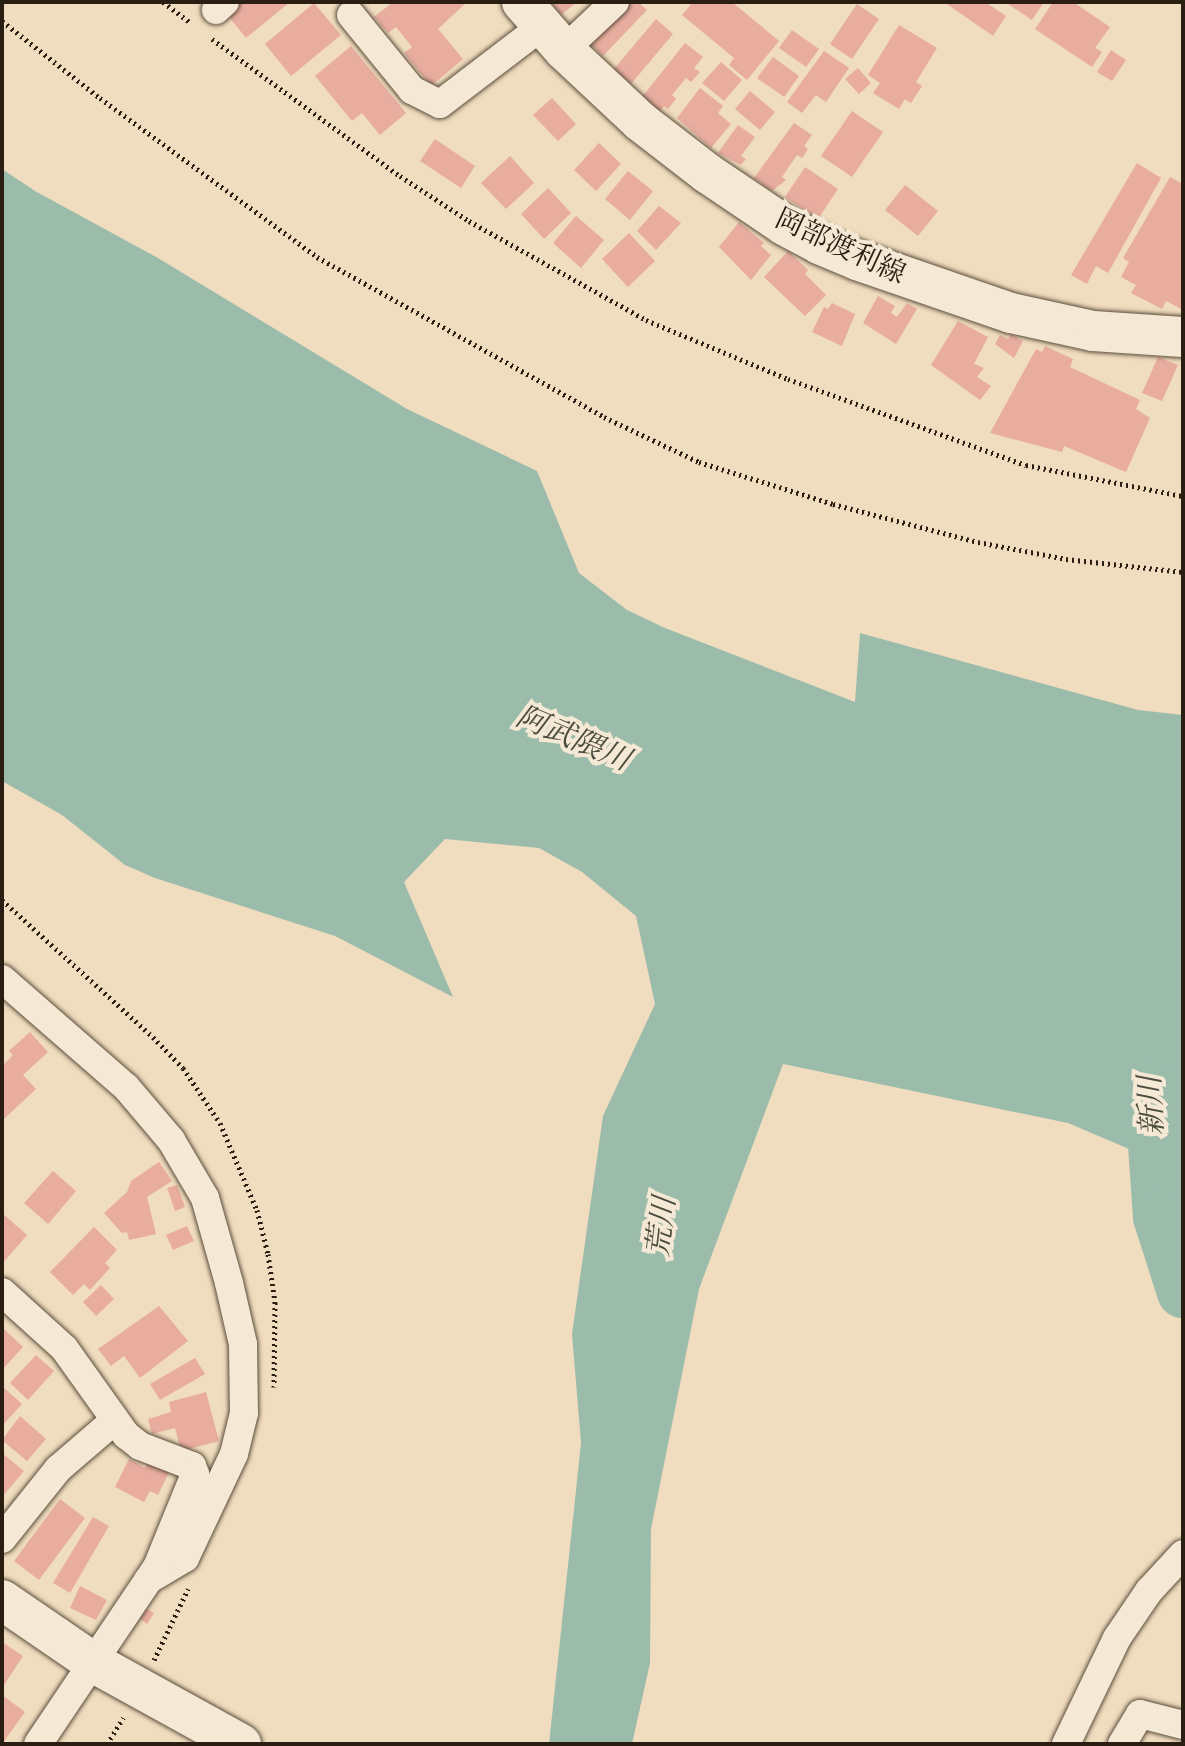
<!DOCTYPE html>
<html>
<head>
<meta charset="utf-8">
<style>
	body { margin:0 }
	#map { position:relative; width:1185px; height:1746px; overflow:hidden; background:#f0dcbe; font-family:"IM FELL Double Pica","Noto Serif JP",serif }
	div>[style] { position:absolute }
	.water>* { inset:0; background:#9bbcab }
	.river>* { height:52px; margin:-26px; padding:0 26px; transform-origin:26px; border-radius:26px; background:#9bbcab }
	.building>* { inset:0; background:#e8ad9f }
	.path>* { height:5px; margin-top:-2.5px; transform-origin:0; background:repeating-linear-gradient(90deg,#291e11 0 2px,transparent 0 6px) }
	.roads { filter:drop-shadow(0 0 2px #5b4e3c) drop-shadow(0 0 2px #5b4e3c) }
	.minor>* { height:28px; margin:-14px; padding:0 14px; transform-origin:14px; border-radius:14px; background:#f5e8d5 }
	.secondary>* { height:40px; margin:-20px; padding:0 20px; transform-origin:20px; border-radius:20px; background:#f5e8d5 }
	span { translate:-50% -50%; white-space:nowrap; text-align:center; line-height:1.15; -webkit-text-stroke:8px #f5e8d5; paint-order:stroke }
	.street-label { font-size:28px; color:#291e11 }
	.water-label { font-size:30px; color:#4b4d3f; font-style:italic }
	.frame { position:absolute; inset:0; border:4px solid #291e11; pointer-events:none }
</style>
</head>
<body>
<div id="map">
	<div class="water">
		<i style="clip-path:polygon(2px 169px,35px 191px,158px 258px,407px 409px,537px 471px,579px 573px,627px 610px,665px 628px,855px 702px,860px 633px,1138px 710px,1183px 715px,1183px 1172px,1068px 1123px,783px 1064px,699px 1289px,651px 1529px,650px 1663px,632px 1744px,549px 1744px,581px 1443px,572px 1334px,603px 1116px,655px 1004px,636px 916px,582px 872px,539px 848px,445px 839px,404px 882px,453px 997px,335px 936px,155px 878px,125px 865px,62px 815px,2px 781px)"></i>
	</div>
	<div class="river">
		<i style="left:1150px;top:1088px;width:129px;rotate:86deg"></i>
		<i style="left:1159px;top:1217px;width:79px;rotate:72.3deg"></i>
	</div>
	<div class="building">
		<i style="clip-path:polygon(236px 2px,290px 2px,246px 38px,225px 12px)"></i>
		<i style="clip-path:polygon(393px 2px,467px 2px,438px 29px,463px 59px,431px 86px,404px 53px,412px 47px,396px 27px,388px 33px,374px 17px)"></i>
		<i style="clip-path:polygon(551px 2px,577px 2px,561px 15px)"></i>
		<i style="clip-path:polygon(625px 2px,638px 2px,647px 10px,603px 56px,587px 41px)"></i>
		<i style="clip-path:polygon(693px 2px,732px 2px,779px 41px,747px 80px,729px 65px,734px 58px,682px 15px)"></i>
		<i style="clip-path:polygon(944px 2px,985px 2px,1006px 16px,993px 36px)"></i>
		<i style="clip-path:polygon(1005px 2px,1044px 2px,1032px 20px)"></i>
		<i style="clip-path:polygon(1053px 2px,1073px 2px,1110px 27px,1095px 48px,1102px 52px,1092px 67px,1035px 29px)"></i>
		<i style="clip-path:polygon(314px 3px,341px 35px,291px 76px,265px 44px)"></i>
		<i style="clip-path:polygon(857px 4px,879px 19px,852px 59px,830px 44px)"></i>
		<i style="clip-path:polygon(656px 19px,673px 34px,631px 84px,614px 69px)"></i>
		<i style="clip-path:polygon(899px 25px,937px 48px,916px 82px,922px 86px,911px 103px,905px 99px,899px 109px,873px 93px,880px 83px,868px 75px)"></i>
		<i style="clip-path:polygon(792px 30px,819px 49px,806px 67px,779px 48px)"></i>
		<i style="clip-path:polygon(685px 43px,703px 57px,694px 68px,700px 72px,691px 82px,686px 78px,672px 95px,676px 99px,668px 109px,664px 106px,660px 111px,642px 97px)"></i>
		<i style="clip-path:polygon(351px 46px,406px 113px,380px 135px,362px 113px,352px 121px,315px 76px)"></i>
		<i style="clip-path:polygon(1111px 50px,1126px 60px,1112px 81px,1097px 72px)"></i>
		<i style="clip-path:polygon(824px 51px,849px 68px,826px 102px,816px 95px,802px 113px,787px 102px)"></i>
		<i style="clip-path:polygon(773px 57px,799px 76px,784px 97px,757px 78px)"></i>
		<i style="clip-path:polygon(721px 62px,742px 80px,724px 101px,702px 83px)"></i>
		<i style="clip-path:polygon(858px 68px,871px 83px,859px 94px,845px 79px)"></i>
		<i style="clip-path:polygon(700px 88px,723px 106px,718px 113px,731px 124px,711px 148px,677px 118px)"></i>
		<i style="clip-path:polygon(750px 91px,775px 112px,760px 130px,735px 109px)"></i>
		<i style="clip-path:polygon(552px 98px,576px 124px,558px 141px,533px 115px)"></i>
		<i style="clip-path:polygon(852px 111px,883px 132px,852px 177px,821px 156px)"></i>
		<i style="clip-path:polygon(794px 123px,812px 135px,804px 146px,808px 149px,802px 158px,797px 155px,782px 177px,786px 180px,772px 191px,754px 178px)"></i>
		<i style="clip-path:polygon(738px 125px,755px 137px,741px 156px,746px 159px,741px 165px,718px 153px)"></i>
		<i style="clip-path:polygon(435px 139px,475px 166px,461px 188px,420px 161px)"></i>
		<i style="clip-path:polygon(599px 143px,621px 164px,596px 191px,574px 170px)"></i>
		<i style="clip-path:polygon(510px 156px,534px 183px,506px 209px,481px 183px)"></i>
		<i style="clip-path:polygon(1137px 163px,1161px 178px,1108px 273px,1096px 266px,1087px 284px,1071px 275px)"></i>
		<i style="clip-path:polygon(805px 167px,838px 189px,818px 219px,785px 197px)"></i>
		<i style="clip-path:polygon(628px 171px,653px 191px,630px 220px,605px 199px)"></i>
		<i style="clip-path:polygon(1170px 177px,1183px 184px,1183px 310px,1166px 301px,1162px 309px,1131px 293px,1136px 285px,1121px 277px,1129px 262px,1123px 258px)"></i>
		<i style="clip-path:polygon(905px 185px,938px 211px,918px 236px,885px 210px)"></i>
		<i style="clip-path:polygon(548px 188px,571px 213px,544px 239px,521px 214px)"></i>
		<i style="clip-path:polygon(659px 206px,681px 223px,656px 250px,637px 231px)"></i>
		<i style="clip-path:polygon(576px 216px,604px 240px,581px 268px,553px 243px)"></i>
		<i style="clip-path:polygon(739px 222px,764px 243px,761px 246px,771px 255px,751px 280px,719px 247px)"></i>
		<i style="clip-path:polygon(629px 233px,655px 261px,628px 287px,602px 259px)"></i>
		<i style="clip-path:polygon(788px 251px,808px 270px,805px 274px,826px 295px,805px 316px,764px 277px)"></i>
		<i style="clip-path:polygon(878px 296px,895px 306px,891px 313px,897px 317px,907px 303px,917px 309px,896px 344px,863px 323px)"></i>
		<i style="clip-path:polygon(832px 303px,855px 314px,842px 346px,812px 332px,824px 307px,828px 309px)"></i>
		<i style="clip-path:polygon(958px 321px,988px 337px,974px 364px,984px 368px,977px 377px,991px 386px,980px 400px,931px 365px)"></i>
		<i style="clip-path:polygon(1011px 334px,1023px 341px,1014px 358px,995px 344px,1000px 335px,1008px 339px)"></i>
		<i style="clip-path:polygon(1045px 346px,1073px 359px,1070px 367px,1140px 400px,1136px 409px,1150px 418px,1126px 472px,1064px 446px,1062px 452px,990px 433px,1036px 349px,1042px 352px)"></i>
		<i style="clip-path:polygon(1158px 357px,1178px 365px,1162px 401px,1142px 393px)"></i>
		<i style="clip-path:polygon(30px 1032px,48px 1052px,23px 1075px,36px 1089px,4px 1119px,2px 1066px,13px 1055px,9px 1051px)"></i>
		<i style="clip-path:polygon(159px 1162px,172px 1181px,147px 1197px,156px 1234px,129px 1240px,127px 1232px,122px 1233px,104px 1213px,127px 1192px,131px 1181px)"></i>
		<i style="clip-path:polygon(53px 1171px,76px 1191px,48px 1224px,24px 1203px)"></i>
		<i style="clip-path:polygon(177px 1185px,185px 1207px,175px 1211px,167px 1188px)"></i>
		<i style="clip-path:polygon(2px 1213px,27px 1235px,2px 1264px)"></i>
		<i style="clip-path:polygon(187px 1226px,194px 1241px,173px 1250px,166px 1235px)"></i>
		<i style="clip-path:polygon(94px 1227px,117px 1250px,105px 1263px,110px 1268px,90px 1290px,84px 1284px,73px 1295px,50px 1272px)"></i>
		<i style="clip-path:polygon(101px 1285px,114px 1299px,96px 1316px,83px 1302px)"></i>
		<i style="clip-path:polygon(159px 1306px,188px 1341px,140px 1378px,124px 1356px,111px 1366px,98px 1349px)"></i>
		<i style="clip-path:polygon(2px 1327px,23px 1347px,2px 1370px)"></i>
		<i style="clip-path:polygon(36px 1355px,54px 1371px,28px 1400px,10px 1383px)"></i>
		<i style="clip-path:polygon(195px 1358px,205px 1374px,160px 1400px,150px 1384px)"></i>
		<i style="clip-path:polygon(2px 1386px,22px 1404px,2px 1426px)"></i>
		<i style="clip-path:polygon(206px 1392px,219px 1441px,181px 1451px,175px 1428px,152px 1434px,148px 1419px,171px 1412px,169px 1402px)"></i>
		<i style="clip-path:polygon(20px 1416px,46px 1439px,27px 1461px,2px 1440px)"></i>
		<i style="clip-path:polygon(2px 1453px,24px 1471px,2px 1497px)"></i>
		<i style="clip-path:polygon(129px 1459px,145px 1468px,148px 1462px,169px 1472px,158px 1495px,150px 1491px,144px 1502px,115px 1487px)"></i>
		<i style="clip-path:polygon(60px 1499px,85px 1518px,39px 1580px,14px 1561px)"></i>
		<i style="clip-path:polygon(93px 1517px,109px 1526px,70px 1593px,53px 1583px)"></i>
		<i style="clip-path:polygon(80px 1586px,107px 1600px,96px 1620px,70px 1608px)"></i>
		<i style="clip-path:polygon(145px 1608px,154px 1613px,147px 1624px,139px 1618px)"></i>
		<i style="clip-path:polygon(2px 1642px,23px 1656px,2px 1688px)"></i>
		<i style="clip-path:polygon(2px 1695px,25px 1712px,2px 1744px)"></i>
	</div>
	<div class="path">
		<i style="left:163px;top:2px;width:35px;rotate:37deg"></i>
		<i style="left:2px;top:21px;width:125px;rotate:38.2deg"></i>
		<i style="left:100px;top:98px;width:269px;rotate:36.2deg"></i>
		<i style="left:317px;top:257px;width:329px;rotate:29.1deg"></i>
		<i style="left:604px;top:417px;width:105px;rotate:25.3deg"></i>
		<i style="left:699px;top:462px;width:140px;rotate:17.4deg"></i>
		<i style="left:833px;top:504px;width:150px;rotate:14.7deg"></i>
		<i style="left:978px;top:542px;width:90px;rotate:10.9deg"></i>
		<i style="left:1066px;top:559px;width:118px;rotate:6.3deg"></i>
		<i style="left:212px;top:39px;width:233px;rotate:36.1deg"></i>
		<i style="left:400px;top:176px;width:82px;rotate:33.1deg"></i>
		<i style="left:469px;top:221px;width:203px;rotate:29.2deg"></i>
		<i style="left:646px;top:320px;width:154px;rotate:22.6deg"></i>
		<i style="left:788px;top:379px;width:253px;rotate:19.9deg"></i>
		<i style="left:1026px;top:465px;width:160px;rotate:11.2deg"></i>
		<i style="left:2px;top:900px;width:204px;rotate:42.2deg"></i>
		<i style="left:153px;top:1037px;width:43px;rotate:45.9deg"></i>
		<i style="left:183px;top:1068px;width:66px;rotate:56.1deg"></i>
		<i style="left:220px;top:1123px;width:95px;rotate:67deg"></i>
		<i style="left:257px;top:1210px;width:45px;rotate:76deg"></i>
		<i style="left:268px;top:1254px;width:49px;rotate:81.7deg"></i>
		<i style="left:275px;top:1302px;width:85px;rotate:90.7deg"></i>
		<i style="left:154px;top:1660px;width:79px;rotate:-64.4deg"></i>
		<i style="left:107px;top:1744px;width:31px;rotate:-58deg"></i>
	</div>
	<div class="roads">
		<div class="minor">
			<i style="left:216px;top:10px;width:12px;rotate:-42deg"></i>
			<i style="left:351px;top:15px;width:97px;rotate:50.9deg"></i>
			<i style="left:412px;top:90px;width:31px;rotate:27deg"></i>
			<i style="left:440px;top:104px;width:128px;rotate:-37.4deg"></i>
			<i style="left:564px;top:50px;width:70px;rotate:-43.3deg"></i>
			<i style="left:2px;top:979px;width:164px;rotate:41.1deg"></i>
			<i style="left:126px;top:1087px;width:70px;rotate:49.7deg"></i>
			<i style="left:171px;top:1140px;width:67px;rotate:59.6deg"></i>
			<i style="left:205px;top:1198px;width:88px;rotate:74.2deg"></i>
			<i style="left:229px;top:1283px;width:63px;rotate:77.1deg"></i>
			<i style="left:243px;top:1344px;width:69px;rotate:89.2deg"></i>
			<i style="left:244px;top:1413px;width:42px;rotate:103.7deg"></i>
			<i style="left:234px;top:1454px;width:115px;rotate:115.2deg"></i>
			<i style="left:185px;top:1558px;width:43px;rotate:149.3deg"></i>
			<i style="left:2px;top:1292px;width:84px;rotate:42.1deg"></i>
			<i style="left:64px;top:1348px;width:107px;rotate:54.5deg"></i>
			<i style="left:126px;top:1435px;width:18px;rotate:38deg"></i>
			<i style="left:140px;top:1446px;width:56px;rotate:21deg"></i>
			<i style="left:192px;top:1466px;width:9px;rotate:69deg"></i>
			<i style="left:195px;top:1474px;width:100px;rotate:112.2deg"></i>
			<i style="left:157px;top:1567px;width:213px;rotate:123.9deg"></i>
			<i style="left:2px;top:1539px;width:90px;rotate:-51.3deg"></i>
			<i style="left:58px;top:1469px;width:75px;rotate:-40.7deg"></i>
			<i style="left:1066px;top:1744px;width:118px;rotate:-64.3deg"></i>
			<i style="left:1117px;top:1638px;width:57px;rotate:-55.8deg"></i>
			<i style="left:1149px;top:1591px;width:50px;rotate:-47.4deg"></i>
			<i style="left:1122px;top:1744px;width:35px;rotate:-59deg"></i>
			<i style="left:1140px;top:1714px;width:44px;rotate:14.3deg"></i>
		</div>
		<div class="secondary">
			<i style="left:522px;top:2px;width:64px;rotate:48.8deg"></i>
			<i style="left:564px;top:50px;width:105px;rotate:43.1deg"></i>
			<i style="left:641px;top:122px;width:83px;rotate:37.7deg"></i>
			<i style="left:707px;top:173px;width:93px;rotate:34deg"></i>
			<i style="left:784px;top:225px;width:40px;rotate:28deg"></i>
			<i style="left:819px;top:244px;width:41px;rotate:22.8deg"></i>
			<i style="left:857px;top:260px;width:163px;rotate:19deg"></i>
			<i style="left:1011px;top:313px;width:84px;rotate:12.4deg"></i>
			<i style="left:1093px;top:331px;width:90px;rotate:3.8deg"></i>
			<i style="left:2px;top:1600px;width:112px;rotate:34.4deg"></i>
			<i style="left:94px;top:1663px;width:168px;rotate:28.9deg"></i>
		</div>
	</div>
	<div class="street-label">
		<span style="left:840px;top:247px;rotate:25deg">岡部渡利線</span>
	</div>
	<div class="water-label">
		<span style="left:573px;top:739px;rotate:23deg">阿武隈川</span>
		<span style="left:1152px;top:1106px;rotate:-93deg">新川</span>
		<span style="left:662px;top:1227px;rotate:-83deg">荒川</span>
	</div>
	<div class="frame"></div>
</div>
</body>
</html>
